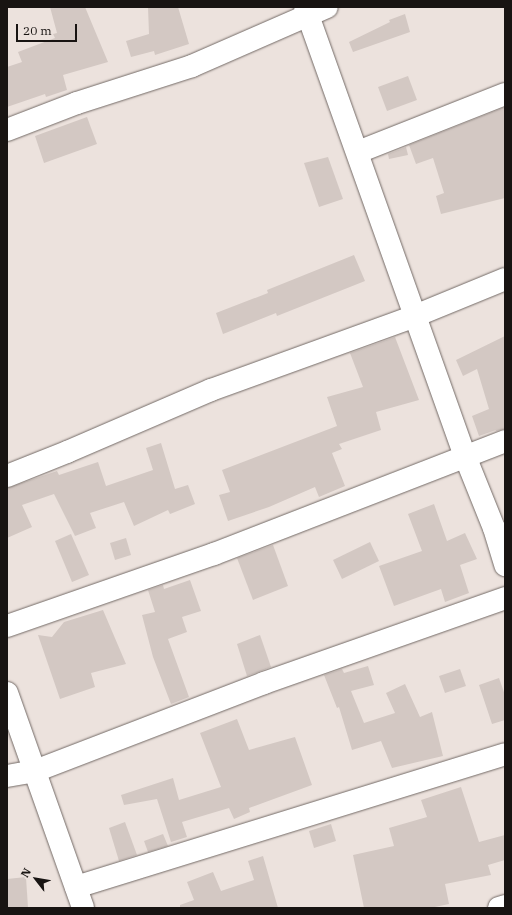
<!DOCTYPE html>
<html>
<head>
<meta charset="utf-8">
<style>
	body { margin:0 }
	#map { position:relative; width:512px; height:915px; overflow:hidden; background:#ece2dd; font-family:"IBM Plex Serif",serif }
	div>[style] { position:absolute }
	.building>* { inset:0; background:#d3c8c3 }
	.roads { filter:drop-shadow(0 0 1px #736a66) drop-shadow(0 0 1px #736a66) }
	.minor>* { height:22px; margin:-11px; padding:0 11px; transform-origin:11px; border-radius:11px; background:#fff }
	span { translate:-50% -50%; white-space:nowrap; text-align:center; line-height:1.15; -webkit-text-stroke:3px #ece2dd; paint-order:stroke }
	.frame { position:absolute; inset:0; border:8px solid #181412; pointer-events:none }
	.north { position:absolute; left:16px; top:859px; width:40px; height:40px; -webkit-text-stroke:3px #ece2dd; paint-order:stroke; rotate:301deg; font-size:11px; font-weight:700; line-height:16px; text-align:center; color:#181412 }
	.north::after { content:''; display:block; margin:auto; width:14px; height:18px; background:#181412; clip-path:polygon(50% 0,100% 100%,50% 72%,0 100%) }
	.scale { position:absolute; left:16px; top:24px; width:61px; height:18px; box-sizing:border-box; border:2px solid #181412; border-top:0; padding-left:5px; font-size:12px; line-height:14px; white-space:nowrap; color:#181412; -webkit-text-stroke:3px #ece2dd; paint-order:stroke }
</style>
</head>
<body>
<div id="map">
	<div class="building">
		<i style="clip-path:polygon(50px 7px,85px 7px,108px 62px,63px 75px,67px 90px,46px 97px,45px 94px,7px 107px,7px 67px,22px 62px,18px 52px,55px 38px,53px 34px,57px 33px)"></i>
		<i style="clip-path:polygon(148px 7px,178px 7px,189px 44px,155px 55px,154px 51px,131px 57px,126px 41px,149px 34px)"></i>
		<i style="clip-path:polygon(405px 14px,410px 32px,353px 52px,349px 42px,390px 22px,389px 20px)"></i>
		<i style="clip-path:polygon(408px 76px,417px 100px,387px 111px,378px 87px)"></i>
		<i style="clip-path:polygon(505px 107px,505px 198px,441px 214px,436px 196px,444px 193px,433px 158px,416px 164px,409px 145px)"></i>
		<i style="clip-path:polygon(87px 117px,97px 144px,44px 163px,35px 136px)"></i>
		<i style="clip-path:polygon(406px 147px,408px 155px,389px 159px,388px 154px)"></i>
		<i style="clip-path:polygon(328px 157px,343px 199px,319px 207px,304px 163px)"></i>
		<i style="clip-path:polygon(354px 255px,365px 281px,277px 316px,276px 313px,223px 334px,216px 313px,268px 293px,267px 290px)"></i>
		<i style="clip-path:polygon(505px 336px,505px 429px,496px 431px,494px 425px,496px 430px,479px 436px,472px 416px,489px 409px,477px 369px,463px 376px,456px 360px)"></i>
		<i style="clip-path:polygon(395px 337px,419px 400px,376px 412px,381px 430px,339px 444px,342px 449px,332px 453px,345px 486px,319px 497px,315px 487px,269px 507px,228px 521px,219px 495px,230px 492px,222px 470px,337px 426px,327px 397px,363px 387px,350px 353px)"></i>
		<i style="clip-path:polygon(161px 443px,175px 489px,188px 485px,195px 504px,170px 514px,168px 510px,134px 526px,124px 502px,90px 513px,96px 528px,75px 536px,54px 494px,22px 505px,32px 527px,7px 538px,7px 488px,57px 471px,59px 475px,98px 462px,106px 486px,153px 470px,146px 448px)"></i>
		<i style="clip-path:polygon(434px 504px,447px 541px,465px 533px,477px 559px,460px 565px,469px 593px,445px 602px,441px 589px,394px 606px,379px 566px,422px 551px,408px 514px)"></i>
		<i style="clip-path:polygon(71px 534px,89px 575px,72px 582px,55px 541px)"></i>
		<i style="clip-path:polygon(126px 538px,131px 555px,115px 560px,110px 543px)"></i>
		<i style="clip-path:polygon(370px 542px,379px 561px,342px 579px,333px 560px)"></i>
		<i style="clip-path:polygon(273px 545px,288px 586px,253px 600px,237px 558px)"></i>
		<i style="clip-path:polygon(190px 580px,201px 611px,182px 617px,187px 632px,168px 639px,189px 697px,171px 704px,153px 657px,142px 615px,155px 612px,148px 590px,163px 585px,164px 589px)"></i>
		<i style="clip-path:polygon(103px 610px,126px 664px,91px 673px,95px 687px,60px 699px,38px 635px,52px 637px,64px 622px)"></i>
		<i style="clip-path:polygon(260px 635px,271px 667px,247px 676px,237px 644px)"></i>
		<i style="clip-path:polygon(368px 666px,374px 685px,351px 691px,364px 723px,395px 713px,386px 693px,405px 684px,420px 717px,432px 712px,443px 756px,392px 768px,381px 741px,352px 750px,339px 707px,337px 708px,324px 675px,342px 669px,344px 673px)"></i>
		<i style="clip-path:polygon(460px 669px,466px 686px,445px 693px,439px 676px)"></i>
		<i style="clip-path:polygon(499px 678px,505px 695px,505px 720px,492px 724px,479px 685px)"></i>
		<i style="clip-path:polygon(237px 719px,249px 750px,295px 737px,312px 785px,249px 808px,250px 812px,234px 819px,229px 808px,182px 822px,187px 837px,171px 842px,157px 799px,124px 805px,121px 795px,173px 778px,179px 800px,221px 787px,200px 733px)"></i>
		<i style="clip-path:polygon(461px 787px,479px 842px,505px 835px,505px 860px,488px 865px,491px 875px,445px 884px,449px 904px,430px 908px,364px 908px,353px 855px,394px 846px,389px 828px,427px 817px,421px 800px)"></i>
		<i style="clip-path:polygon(125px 822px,137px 855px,119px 861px,109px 828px)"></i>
		<i style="clip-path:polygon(331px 824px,336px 841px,314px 848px,309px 831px)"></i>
		<i style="clip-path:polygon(163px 834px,168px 846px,148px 852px,144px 841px)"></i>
		<i style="clip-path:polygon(263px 856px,278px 908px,180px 908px,180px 905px,194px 900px,187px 882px,213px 872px,221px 891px,254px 880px,248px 861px)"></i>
		<i style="clip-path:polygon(26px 877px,28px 908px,7px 908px,7px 879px)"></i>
	</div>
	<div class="roads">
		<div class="minor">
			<i style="left:305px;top:7px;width:477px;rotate:70.4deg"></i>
			<i style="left:465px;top:456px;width:78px;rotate:68.1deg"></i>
			<i style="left:494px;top:528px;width:39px;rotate:73deg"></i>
			<i style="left:7px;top:130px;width:75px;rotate:-21.1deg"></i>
			<i style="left:77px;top:103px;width:121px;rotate:-17.8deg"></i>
			<i style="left:192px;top:66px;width:147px;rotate:-23.6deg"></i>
			<i style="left:358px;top:152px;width:158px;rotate:-21.5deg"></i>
			<i style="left:7px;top:476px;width:65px;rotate:-21.8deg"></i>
			<i style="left:67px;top:452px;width:157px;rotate:-23.3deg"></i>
			<i style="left:211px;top:390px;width:217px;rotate:-19.9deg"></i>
			<i style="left:415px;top:316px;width:97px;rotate:-22.3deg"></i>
			<i style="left:7px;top:626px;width:219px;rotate:-19.2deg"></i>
			<i style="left:214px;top:554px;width:312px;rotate:-21.2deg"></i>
			<i style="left:7px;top:693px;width:228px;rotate:70.5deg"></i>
			<i style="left:7px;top:776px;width:28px;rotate:-10deg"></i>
			<i style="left:35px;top:771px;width:245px;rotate:-21deg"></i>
			<i style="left:264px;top:683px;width:256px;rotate:-19.4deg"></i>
			<i style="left:76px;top:887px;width:449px;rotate:-17.2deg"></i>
			<i style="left:499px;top:908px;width:6px;rotate:-18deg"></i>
		</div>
	</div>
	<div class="frame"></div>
	<div class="north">N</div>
	<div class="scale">20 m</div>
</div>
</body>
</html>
